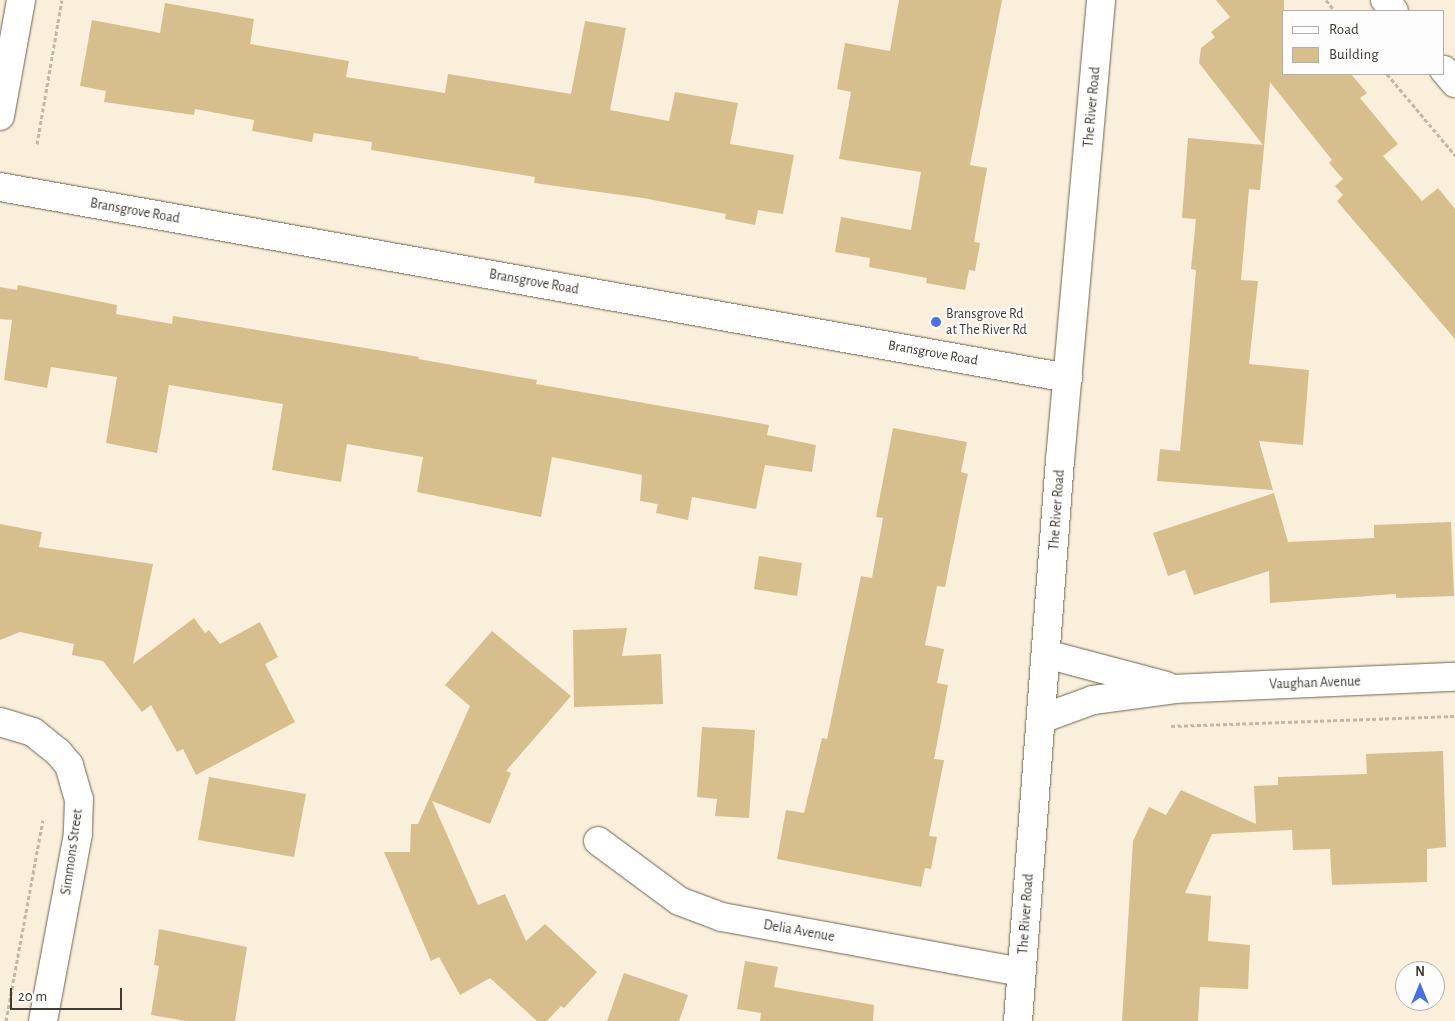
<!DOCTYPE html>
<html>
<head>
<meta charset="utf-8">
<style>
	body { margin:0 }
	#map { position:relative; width:1455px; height:1021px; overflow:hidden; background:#f9efda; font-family:"Alegreya Sans",sans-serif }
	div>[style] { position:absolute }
	.building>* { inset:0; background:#d6bf8d }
	.path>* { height:3px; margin-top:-1.5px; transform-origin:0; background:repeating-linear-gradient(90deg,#c1b9a8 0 4px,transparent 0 6.5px) }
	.roads { filter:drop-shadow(0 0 1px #6e6553) drop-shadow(0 0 1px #6e6553) }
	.street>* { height:28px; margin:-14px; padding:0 14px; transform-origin:14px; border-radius:14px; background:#fff }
	.secondary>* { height:28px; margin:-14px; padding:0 14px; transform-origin:14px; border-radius:14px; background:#fff }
	.dots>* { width:14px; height:14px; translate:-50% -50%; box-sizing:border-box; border:2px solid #fdfdfd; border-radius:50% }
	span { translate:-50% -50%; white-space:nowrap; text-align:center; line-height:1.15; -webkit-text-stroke:4px #fdfdfd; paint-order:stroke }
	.street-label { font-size:14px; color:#403c34 }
	.poi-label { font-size:14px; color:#403c34 }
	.left { translate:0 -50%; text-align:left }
	.legend { position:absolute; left:1282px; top:10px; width:162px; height:65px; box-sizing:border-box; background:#fdfdfd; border:1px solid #b1b0ad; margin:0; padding:6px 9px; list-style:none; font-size:15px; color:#403c34 }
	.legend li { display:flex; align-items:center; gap:10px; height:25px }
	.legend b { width:25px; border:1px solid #b1b0ad }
	.north { position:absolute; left:1395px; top:961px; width:50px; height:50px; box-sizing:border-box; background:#fdfdfd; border:1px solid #b1b0ad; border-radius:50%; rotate:0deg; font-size:14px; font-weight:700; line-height:20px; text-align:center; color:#403c34 }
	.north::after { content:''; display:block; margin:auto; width:18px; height:22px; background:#4971e3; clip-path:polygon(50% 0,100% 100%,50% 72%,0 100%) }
	.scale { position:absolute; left:10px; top:988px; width:112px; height:22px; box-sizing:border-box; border:2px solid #403c34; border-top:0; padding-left:6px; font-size:15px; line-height:18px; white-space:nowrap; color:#403c34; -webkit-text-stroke:4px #fdfdfd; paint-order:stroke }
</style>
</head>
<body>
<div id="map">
	<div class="building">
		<i style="clip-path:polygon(899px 0,1002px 0,970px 165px,987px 168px,974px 242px,980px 243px,975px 271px,969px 270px,965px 290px,926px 283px,927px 278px,869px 267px,870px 258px,835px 252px,841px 217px,911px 230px,921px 172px,839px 159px,851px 92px,837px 89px,845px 43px,890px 51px)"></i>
		<i style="clip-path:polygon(1216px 0,1284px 0,1284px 74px,1351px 74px,1367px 93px,1360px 98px,1398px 144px,1383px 156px,1422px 201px,1438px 188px,1455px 209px,1455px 339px,1337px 201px,1343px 195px,1335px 186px,1343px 179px,1329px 163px,1332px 160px,1270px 82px,1260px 190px,1249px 189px,1241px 280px,1258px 281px,1249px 364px,1309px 370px,1303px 445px,1259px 441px,1273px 490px,1157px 481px,1160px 449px,1180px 451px,1188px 363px,1196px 270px,1191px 269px,1196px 219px,1182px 218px,1188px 138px,1263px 145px,1199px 63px,1201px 48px,1215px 37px,1211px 32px,1230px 17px)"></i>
		<i style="clip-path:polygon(165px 3px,254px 19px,250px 44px,349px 61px,346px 77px,445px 93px,448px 74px,571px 94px,585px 21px,626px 28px,610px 110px,669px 121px,675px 92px,738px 103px,730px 144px,794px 155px,783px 214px,758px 210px,755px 225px,725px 219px,726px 214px,643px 198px,534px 183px,535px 177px,371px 150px,372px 142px,314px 133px,312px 142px,252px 131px,254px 120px,195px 109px,194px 115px,104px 102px,106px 91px,80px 86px,92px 20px,160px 33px)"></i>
		<i style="clip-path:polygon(18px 285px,117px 305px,116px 314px,172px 324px,173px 316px,419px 357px,418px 359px,537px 380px,536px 384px,769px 425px,767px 435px,816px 445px,812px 472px,765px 465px,756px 509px,692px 497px,688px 520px,656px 513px,658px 504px,640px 501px,642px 475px,552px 457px,541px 517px,417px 492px,423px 457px,347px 444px,341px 482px,272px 470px,283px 404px,169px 385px,157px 453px,106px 443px,117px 377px,51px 367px,47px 388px,4px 380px,12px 320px,0 319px,0 287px,17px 290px)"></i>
		<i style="clip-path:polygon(893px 428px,967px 442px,961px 472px,968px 474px,962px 501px,945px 587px,937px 586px,925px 645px,944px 649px,937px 683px,948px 685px,934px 759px,944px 760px,929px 836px,937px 837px,931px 869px,925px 868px,921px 887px,777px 859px,786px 810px,804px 813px,822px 738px,827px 739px,861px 576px,872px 578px,883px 518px,876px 517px)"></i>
		<i style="clip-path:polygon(1274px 493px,1288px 542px,1374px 538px,1374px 525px,1451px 522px,1454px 596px,1396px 598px,1396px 594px,1270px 603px,1269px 571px,1194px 595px,1185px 570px,1168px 576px,1153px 533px)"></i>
		<i style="clip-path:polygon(0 524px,42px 532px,39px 547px,153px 564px,133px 664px,194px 618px,205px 633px,209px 630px,220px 644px,260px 622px,278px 657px,265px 664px,295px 722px,196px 775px,183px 749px,177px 752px,151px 705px,142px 712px,103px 661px,72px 655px,74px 644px,20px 632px,0 640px)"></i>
		<i style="clip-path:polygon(759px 556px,802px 563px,797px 596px,754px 589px)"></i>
		<i style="clip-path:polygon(627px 628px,622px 656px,661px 654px,663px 704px,574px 707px,573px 630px)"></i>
		<i style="clip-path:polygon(492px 631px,571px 696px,506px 771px,511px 773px,490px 824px,432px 801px,478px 905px,505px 894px,526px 941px,545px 924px,597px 972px,564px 1008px,561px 1006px,547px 1021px,537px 1021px,490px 978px,460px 995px,439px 957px,431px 961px,384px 852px,410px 852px,411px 824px,418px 824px,470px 706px,445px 685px)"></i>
		<i style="clip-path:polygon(702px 727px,755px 730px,749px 818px,715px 816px,717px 799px,697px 797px)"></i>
		<i style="clip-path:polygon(1443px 751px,1446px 847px,1427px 849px,1427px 882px,1332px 885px,1330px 849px,1293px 850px,1292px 830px,1212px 834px,1185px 893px,1211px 896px,1208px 941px,1250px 945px,1248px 989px,1200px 987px,1198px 1021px,1122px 1021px,1133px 841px,1149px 807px,1166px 815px,1181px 790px,1256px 824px,1254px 786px,1278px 785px,1278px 777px,1367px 774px,1366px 754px)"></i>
		<i style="clip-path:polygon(209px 777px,306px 794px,294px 857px,198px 840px)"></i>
		<i style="clip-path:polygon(159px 929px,247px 947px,235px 1021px,187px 1021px,151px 1015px,159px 966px,154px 965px)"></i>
		<i style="clip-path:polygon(745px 961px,778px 967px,774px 987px,874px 1005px,873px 1021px,760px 1021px,761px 1013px,737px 1009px)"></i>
		<i style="clip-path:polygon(624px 973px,688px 995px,679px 1021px,607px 1021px)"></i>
	</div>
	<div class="path">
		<i style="left:1326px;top:0;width:14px;rotate:51deg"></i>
		<i style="left:1387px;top:74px;width:106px;rotate:50deg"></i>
		<i style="left:37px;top:144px;width:146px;rotate:-80.2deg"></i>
		<i style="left:1171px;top:726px;width:284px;rotate:-2deg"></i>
		<i style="left:6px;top:1021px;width:204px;rotate:-79.6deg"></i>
	</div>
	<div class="roads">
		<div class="street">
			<i style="left:1385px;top:0;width:14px;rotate:51deg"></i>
			<i style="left:1444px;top:70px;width:17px;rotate:50deg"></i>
			<i style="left:0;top:116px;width:118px;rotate:-79.7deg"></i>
			<i style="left:1046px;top:654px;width:124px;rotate:14.9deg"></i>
			<i style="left:1041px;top:719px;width:55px;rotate:-20.1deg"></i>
			<i style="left:1093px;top:700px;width:83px;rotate:-7.6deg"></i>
			<i style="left:1175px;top:689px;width:280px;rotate:-2.5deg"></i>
			<i style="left:0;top:722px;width:34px;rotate:17deg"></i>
			<i style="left:33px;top:732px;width:32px;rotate:39deg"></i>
			<i style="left:58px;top:752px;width:17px;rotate:50deg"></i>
			<i style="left:69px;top:765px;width:35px;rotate:74deg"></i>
			<i style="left:79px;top:799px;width:35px;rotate:92deg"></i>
			<i style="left:78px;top:834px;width:190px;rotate:100.6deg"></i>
			<i style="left:598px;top:841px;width:101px;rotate:36.5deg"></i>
			<i style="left:679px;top:901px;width:46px;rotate:20.4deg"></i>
			<i style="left:722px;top:917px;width:304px;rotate:10.4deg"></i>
		</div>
		<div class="secondary">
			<i style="left:0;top:187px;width:1085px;rotate:10.14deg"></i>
			<i style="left:1018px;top:1021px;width:563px;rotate:-85.72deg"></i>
			<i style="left:1060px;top:460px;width:462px;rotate:-84.9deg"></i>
		</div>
	</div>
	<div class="dots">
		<i style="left:936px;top:322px;background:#4971e3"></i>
	</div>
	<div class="street-label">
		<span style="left:1092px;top:107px;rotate:-85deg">The River Road</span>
		<span style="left:135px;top:211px;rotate:10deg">Bransgrove Road</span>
		<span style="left:534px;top:282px;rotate:10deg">Bransgrove Road</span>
		<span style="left:933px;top:353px;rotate:10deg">Bransgrove Road</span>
		<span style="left:1057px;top:510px;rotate:-86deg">The River Road</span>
		<span style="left:1315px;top:683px;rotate:-2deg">Vaughan Avenue</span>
		<span style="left:72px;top:852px;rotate:-82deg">Simmons Street</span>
		<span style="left:1026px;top:914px;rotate:-86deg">The River Road</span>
		<span style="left:799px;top:931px;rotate:10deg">Delia Avenue</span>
	</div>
	<div class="poi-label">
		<span class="left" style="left:946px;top:322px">Bransgrove Rd<br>at The River Rd</span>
	</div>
	<ul class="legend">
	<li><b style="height:6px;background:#fff"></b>Road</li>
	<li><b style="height:14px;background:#d6bf8d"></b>Building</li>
	</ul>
	<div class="north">N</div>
	<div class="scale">20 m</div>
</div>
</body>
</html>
